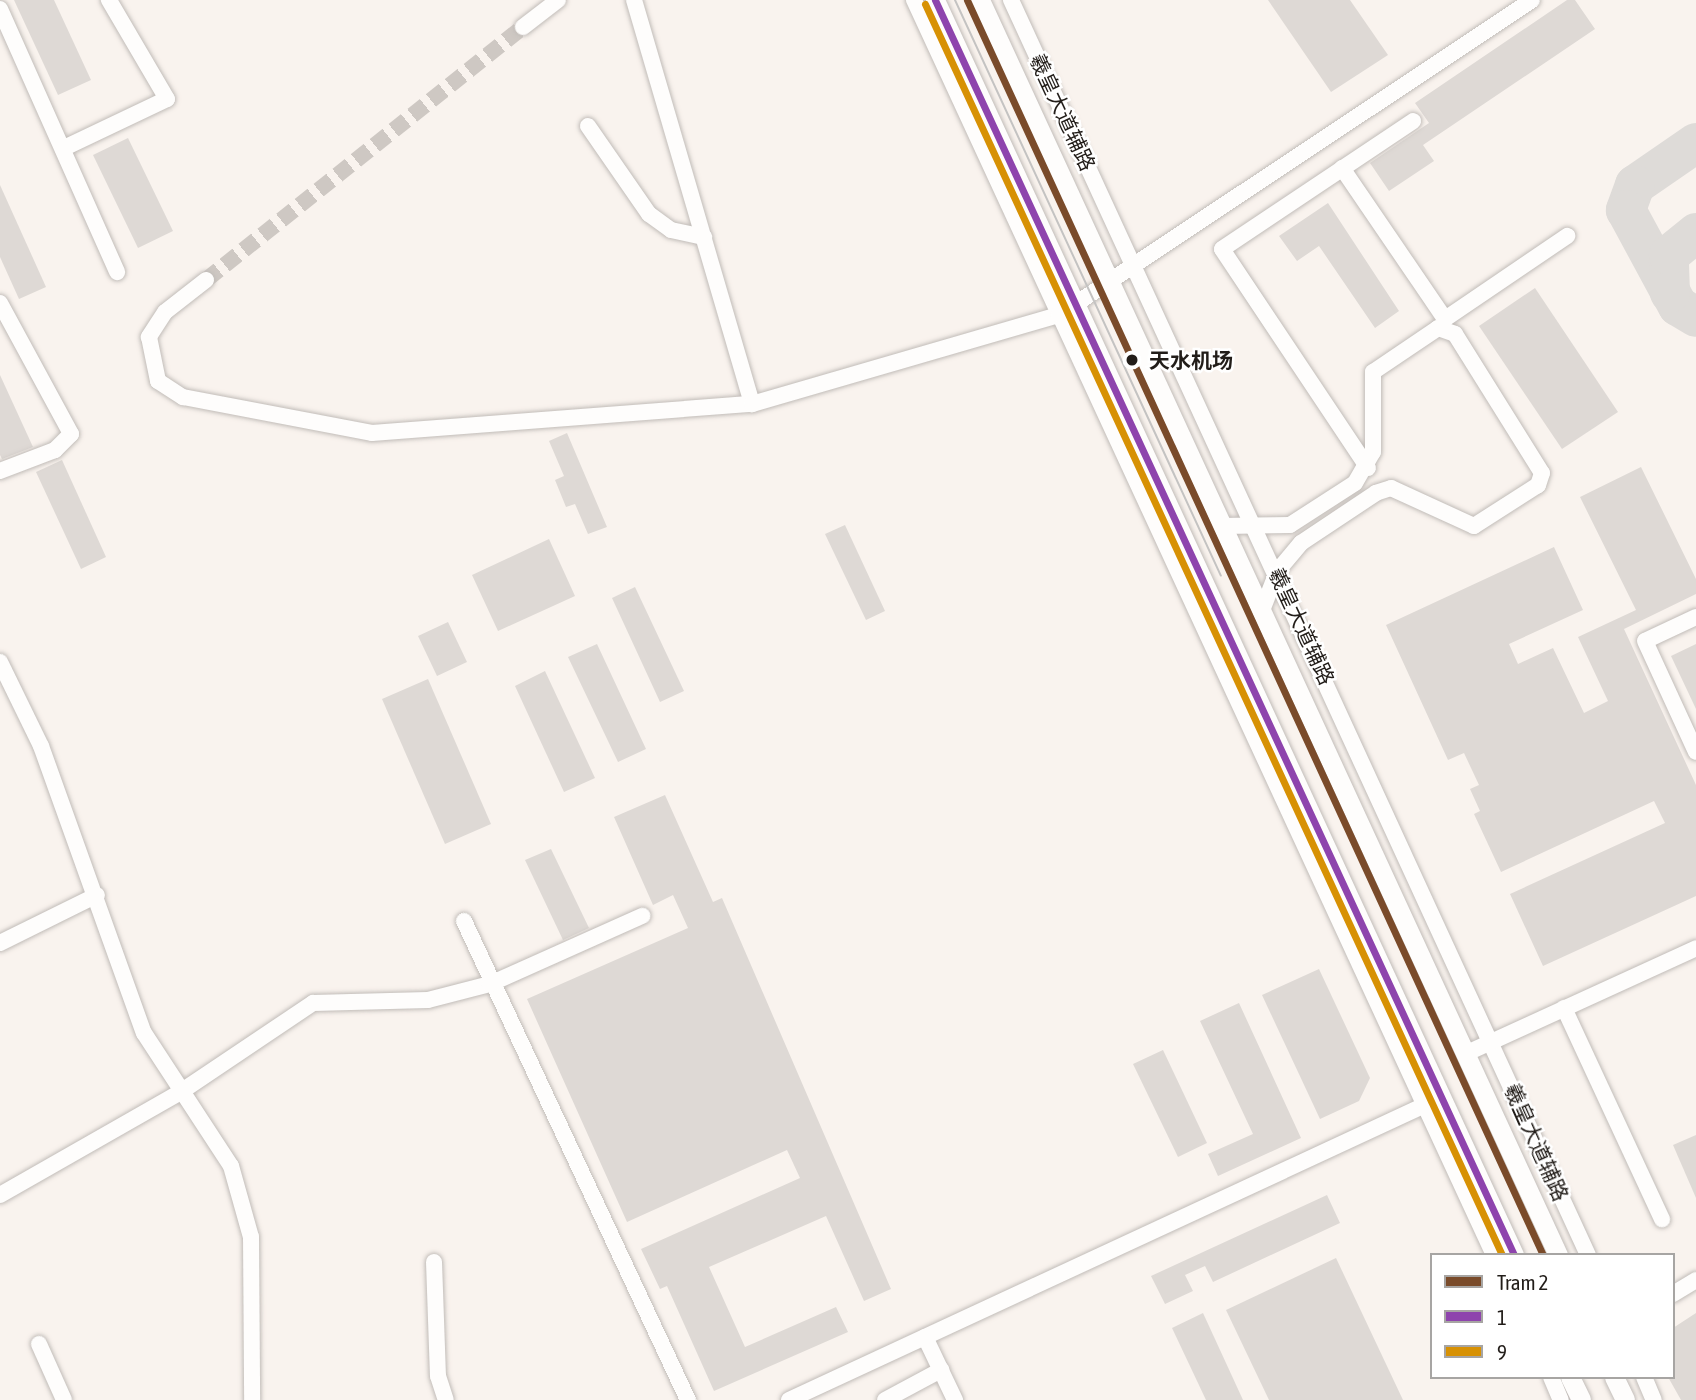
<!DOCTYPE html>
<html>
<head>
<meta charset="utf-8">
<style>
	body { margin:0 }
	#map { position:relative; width:1696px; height:1400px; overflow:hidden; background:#f9f3ee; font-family:"Asap Condensed","Noto Sans SC",sans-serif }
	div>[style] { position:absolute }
	.taxiway>* { height:40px; margin:-20px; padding:0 20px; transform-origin:20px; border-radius:20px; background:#dedbd8 }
	.building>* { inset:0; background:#ded9d5 }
	.minor-tunnel>* { height:16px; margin-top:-8px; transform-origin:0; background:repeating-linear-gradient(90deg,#cec8c3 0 16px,transparent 0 24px) }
	.roads { filter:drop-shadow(0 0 2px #c1bcb8) drop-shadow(0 0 2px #c1bcb8) }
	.minor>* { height:16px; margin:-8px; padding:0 8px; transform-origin:8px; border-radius:8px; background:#fefdfc }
	.major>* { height:19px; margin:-9.5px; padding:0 9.5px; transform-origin:9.5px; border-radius:9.5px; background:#fefdfc }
	.tram>* { height:2px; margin:-1px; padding:0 1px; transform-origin:1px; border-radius:1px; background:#c4c3c2 }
	.bus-1>* { height:7px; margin:-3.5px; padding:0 3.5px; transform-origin:3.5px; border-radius:3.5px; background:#8e44ad }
	.bus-2>* { height:7px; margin:-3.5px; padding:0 3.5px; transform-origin:3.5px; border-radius:3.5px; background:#d79104 }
	.tram-1>* { height:7px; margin:-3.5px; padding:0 3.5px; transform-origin:3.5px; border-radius:3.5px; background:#7a4b2a }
	.dots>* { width:19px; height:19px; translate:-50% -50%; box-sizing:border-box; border:4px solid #fff; border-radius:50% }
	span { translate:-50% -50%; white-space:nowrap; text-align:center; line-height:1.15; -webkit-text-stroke:5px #fff; paint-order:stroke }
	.street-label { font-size:21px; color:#221d19 }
	.stop-label { font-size:21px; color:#221d19; font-weight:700 }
	.left { translate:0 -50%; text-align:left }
	.legend { position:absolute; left:1430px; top:1253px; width:245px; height:126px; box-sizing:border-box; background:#fff; border:2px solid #a7a5a3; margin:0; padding:9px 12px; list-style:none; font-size:21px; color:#221d19 }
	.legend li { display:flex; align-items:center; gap:14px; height:35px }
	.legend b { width:35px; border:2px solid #a7a5a3 }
</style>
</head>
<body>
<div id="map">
	<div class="taxiway">
		<i style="left:1696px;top:143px;width:74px;rotate:145.5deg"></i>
		<i style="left:1635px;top:185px;width:27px;rotate:110deg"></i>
		<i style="left:1626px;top:210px;width:109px;rotate:61.6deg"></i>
		<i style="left:1678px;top:306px;width:21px;rotate:31deg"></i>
		<i style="left:1670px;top:293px;width:38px;rotate:-92deg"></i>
		<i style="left:1669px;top:255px;width:35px;rotate:-39deg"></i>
	</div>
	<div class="building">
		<i style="clip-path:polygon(14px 0,54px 0,91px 80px,58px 95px)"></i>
		<i style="clip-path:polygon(1268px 0,1350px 0,1388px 55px,1331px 92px)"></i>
		<i style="clip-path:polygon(1567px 0,1575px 0,1595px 29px,1423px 145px,1434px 161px,1389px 191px,1370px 163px,1429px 123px,1415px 103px)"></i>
		<i style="clip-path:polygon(128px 138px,173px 231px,138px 248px,93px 155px)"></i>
		<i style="clip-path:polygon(0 185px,46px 287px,19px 299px,0 257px)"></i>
		<i style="clip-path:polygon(1328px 203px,1399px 311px,1375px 328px,1319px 246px,1297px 261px,1279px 236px)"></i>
		<i style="clip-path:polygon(1535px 288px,1618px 412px,1562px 449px,1479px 326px)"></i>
		<i style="clip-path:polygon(0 375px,33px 447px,2px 459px,0 455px)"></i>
		<i style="clip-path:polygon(567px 433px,607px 527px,588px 534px,575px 504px,566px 507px,555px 480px,564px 476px,549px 441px)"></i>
		<i style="clip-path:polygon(62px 460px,106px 557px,81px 569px,36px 472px)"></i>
		<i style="clip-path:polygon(1641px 467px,1696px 579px,1696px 594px,1624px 629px,1696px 785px,1696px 896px,1543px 966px,1510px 894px,1665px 823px,1654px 801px,1501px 872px,1474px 814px,1480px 811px,1470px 789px,1479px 785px,1464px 753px,1448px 760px,1386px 625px,1554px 547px,1583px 610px,1509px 644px,1518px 664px,1553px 648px,1584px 713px,1608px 701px,1578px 637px,1636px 610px,1580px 497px)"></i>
		<i style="clip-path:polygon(845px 525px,885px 611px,866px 620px,825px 534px)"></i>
		<i style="clip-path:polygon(549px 539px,575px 596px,498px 631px,472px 575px)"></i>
		<i style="clip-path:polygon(635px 587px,684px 691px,660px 702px,612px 598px)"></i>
		<i style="clip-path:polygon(448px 622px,467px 662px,437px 676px,418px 636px)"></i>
		<i style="clip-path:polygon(597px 644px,646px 749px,618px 762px,568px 657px)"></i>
		<i style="clip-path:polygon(1696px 644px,1696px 709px,1671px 656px)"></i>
		<i style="clip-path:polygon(545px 671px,595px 778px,564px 792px,515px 686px)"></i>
		<i style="clip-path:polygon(428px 679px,491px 824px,445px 844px,382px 699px)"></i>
		<i style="clip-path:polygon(665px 795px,713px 902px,722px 898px,891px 1289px,864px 1301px,826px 1216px,709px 1267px,745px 1347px,836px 1307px,848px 1332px,714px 1391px,667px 1286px,660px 1289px,641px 1249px,800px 1178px,787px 1150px,627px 1222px,527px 999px,688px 928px,673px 895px,653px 905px,614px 817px)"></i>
		<i style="clip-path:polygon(551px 849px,589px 928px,563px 940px,525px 860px)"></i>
		<i style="clip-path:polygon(1319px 969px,1370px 1078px,1359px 1101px,1320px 1119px,1262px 995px)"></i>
		<i style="clip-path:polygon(1239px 1003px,1301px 1138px,1218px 1176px,1208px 1154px,1253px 1134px,1200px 1021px)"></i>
		<i style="clip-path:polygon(1163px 1050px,1207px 1143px,1178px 1157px,1133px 1064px)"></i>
		<i style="clip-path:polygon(1696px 1135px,1696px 1198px,1673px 1145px)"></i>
		<i style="clip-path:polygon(1327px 1195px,1340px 1223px,1213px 1282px,1205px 1266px,1185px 1275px,1193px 1291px,1165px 1304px,1151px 1276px)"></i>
		<i style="clip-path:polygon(1336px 1258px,1403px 1400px,1269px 1400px,1226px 1310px)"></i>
		<i style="clip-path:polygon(1203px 1313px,1243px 1400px,1206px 1400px,1172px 1328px)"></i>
		<i style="clip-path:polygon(1696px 1313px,1696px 1400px,1681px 1400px,1668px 1377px,1673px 1377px,1673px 1328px)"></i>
	</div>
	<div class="minor-tunnel">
		<i style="left:206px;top:280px;width:406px;rotate:-38.6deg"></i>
	</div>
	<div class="roads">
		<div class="minor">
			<i style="left:634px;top:0;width:421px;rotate:73.7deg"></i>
			<i style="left:914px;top:0;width:1383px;rotate:65.2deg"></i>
			<i style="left:1011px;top:0;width:1381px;rotate:65.31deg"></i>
			<i style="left:0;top:9px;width:288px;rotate:66deg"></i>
			<i style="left:523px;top:27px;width:44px;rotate:-37.6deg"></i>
			<i style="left:588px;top:126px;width:107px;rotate:55.3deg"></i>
			<i style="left:649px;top:214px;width:27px;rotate:36deg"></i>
			<i style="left:671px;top:230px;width:34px;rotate:12deg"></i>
			<i style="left:64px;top:148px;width:114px;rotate:-25.4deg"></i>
			<i style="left:167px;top:99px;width:115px;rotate:-120.4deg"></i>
			<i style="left:1342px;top:168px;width:183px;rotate:55.7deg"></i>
			<i style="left:1445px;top:319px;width:148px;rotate:-34.2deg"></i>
			<i style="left:206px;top:280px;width:52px;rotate:142deg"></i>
			<i style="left:165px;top:312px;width:30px;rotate:123deg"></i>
			<i style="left:149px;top:337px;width:45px;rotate:78.4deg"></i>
			<i style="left:158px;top:381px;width:30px;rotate:33deg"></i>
			<i style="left:183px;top:397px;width:192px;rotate:10.8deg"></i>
			<i style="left:372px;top:433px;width:381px;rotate:-4.4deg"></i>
			<i style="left:752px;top:404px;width:320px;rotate:-16.2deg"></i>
			<i style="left:1059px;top:315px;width:568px;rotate:-33.66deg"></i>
			<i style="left:0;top:303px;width:149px;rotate:61.5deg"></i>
			<i style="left:71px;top:434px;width:23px;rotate:135deg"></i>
			<i style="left:55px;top:450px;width:59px;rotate:159.1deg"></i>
			<i style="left:1368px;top:468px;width:263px;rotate:-123.7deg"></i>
			<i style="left:1222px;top:249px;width:230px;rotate:-33.8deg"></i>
			<i style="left:1221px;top:526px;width:69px;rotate:-0.8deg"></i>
			<i style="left:1290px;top:525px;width:77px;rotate:-32.9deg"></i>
			<i style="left:1355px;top:483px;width:36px;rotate:-60deg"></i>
			<i style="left:1373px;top:452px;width:80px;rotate:-90deg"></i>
			<i style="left:1373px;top:372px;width:78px;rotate:-34.1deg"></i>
			<i style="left:1438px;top:328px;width:18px;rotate:19deg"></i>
			<i style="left:1455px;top:334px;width:164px;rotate:58deg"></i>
			<i style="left:1542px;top:473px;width:13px;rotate:108deg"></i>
			<i style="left:1538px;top:485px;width:76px;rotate:147.4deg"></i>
			<i style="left:1474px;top:526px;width:91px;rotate:-155.4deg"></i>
			<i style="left:1391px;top:488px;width:16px;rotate:162deg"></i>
			<i style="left:1376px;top:493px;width:90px;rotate:146.3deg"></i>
			<i style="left:1301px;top:543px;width:38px;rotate:130deg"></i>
			<i style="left:1277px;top:572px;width:44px;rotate:111.3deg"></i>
			<i style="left:1696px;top:617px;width:56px;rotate:154.8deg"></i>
			<i style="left:1645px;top:641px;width:122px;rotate:65.3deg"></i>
			<i style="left:0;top:662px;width:93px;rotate:64deg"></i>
			<i style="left:41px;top:746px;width:305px;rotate:70.3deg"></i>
			<i style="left:144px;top:1033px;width:159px;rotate:56.8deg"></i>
			<i style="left:231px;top:1166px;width:74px;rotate:74.3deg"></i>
			<i style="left:251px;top:1237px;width:163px;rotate:89.6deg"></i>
			<i style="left:464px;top:921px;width:529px;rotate:64.94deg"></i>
			<i style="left:0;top:943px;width:108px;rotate:-26.3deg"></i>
			<i style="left:1564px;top:1008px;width:233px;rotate:65.1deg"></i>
			<i style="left:1465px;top:1054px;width:254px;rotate:-24.6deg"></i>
			<i style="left:0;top:1195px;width:210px;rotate:-29.7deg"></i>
			<i style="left:182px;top:1091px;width:158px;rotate:-33.9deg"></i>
			<i style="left:313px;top:1003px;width:115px;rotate:-1.5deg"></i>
			<i style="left:428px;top:1000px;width:64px;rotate:-14.5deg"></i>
			<i style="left:490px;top:984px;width:167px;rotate:-24.1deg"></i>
			<i style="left:434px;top:1262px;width:114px;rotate:88deg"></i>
			<i style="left:438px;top:1376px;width:25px;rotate:72deg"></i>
			<i style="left:1673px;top:1294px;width:27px;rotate:-31deg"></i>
			<i style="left:925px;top:1337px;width:70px;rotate:64.5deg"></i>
			<i style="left:39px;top:1344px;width:61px;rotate:65.9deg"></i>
			<i style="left:1551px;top:1377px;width:25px;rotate:67deg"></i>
			<i style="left:1644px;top:1377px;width:25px;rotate:67deg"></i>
			<i style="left:789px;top:1400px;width:701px;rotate:-24.88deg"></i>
			<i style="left:885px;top:1400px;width:64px;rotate:-28.2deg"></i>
		</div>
		<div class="major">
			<i style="left:935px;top:0;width:1382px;rotate:65.23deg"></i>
			<i style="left:980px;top:0;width:1382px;rotate:65.27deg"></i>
			<i style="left:1570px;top:1377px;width:25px;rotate:64deg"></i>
			<i style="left:1614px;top:1377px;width:25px;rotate:64deg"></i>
		</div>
	</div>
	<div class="tram">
		<i style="left:955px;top:0;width:634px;rotate:65.21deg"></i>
	</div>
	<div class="bus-1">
		<i style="left:935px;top:0;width:1382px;rotate:65.23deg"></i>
	</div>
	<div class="bus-2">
		<i style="left:925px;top:4px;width:1378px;rotate:65.24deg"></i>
	</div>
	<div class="tram-1">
		<i style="left:967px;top:0;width:1381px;rotate:65.35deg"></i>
	</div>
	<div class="dots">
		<i style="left:1132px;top:360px;background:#221d19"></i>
	</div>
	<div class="street-label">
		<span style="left:1063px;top:112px;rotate:65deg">羲皇大道辅路</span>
		<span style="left:1302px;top:626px;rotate:65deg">羲皇大道辅路</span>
		<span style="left:1537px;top:1142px;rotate:66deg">羲皇大道辅路</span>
	</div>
	<div class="stop-label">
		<span class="left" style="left:1149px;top:360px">天水机场</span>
	</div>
	<ul class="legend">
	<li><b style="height:9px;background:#7a4b2a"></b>Tram 2</li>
	<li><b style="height:9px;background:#8e44ad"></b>1</li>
	<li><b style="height:9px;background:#d79104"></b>9</li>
	</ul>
</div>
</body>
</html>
